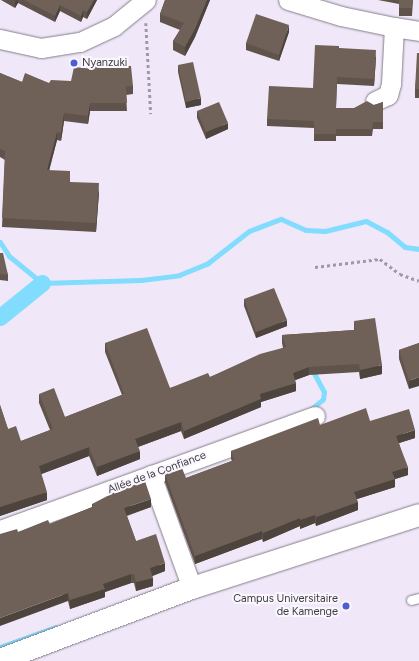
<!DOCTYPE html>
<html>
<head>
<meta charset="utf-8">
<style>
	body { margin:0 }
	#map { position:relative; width:419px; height:661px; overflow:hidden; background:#f0e8f8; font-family:Figtree,sans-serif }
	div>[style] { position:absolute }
	.stream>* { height:5px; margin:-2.5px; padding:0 2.5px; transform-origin:2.5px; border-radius:2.5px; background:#82dcfd }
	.canal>* { height:17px; margin:-8.5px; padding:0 8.5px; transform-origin:8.5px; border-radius:8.5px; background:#82dcfd }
	.path>* { height:2.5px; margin-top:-1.25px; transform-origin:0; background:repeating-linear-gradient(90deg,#a09aa6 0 3px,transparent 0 6px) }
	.roads { filter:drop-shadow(0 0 1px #847d8b) drop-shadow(0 0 1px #847d8b) }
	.service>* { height:9px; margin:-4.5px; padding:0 4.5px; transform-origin:4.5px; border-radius:4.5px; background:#fff }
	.minor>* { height:19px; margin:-9.5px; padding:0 9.5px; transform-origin:9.5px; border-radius:9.5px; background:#fff }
	.tertiary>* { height:22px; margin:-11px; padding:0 11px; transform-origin:11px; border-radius:11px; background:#fff }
	.wall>* { inset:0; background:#5f534c }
	.shaded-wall>* { inset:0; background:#4e443e }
	.building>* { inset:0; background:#6f6158 }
	.dots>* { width:11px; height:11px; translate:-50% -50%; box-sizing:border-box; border:2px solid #fbf7fe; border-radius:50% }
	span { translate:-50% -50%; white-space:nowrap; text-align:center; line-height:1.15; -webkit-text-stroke:4px #fbf7fe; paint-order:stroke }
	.poi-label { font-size:11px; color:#3e3a41 }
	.left { translate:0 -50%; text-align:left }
	.right { translate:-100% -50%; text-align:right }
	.street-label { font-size:11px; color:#3e3a41 }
</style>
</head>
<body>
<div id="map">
	<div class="stream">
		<i style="left:0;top:242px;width:17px;rotate:57deg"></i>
		<i style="left:9px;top:256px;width:43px;rotate:39.3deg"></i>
		<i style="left:42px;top:283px;width:99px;rotate:-1.7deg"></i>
		<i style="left:141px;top:280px;width:38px;rotate:-7deg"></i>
		<i style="left:179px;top:275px;width:31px;rotate:-22deg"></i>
		<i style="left:208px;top:263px;width:52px;rotate:-38deg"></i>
		<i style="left:249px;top:231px;width:34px;rotate:-21deg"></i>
		<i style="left:281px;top:219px;width:27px;rotate:24deg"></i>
		<i style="left:306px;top:230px;width:19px;rotate:3deg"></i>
		<i style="left:325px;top:231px;width:42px;rotate:-13.7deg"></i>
		<i style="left:366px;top:221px;width:24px;rotate:28deg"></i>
		<i style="left:387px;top:232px;width:23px;rotate:40deg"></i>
		<i style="left:405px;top:247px;width:14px;rotate:8deg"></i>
		<i style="left:310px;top:410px;width:17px;rotate:-40deg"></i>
		<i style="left:323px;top:399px;width:7px;rotate:-82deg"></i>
		<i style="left:324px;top:392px;width:26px;rotate:-118deg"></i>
		<i style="left:0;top:647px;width:59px;rotate:-19.7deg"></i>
	</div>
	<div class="canal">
		<i style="left:0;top:317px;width:54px;rotate:-39deg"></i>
	</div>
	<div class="path">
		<i style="left:146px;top:23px;width:91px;rotate:86.9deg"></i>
		<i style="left:315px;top:267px;width:65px;rotate:-7deg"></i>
		<i style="left:380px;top:259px;width:25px;rotate:37deg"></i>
		<i style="left:400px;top:274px;width:20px;rotate:20deg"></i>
	</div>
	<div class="roads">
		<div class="service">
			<i style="left:411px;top:600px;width:8px;rotate:-14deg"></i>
		</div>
		<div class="minor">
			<i style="left:288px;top:0;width:55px;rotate:16.8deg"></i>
			<i style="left:341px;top:16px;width:54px;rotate:11.7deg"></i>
			<i style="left:394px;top:27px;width:25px;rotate:9deg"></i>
			<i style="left:0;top:39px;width:42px;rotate:12.4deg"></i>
			<i style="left:41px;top:48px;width:39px;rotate:-9deg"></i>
			<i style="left:80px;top:42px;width:38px;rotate:-25deg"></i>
			<i style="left:114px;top:26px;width:41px;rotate:-39.1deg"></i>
			<i style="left:375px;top:101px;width:14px;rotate:-25deg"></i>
			<i style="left:388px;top:95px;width:11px;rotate:-75deg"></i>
			<i style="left:391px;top:84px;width:57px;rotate:-87deg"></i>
			<i style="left:151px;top:475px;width:120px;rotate:70.1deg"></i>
			<i style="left:0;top:530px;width:335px;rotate:-19.9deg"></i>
		</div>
		<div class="tertiary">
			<i style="left:0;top:660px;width:205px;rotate:-20.6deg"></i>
			<i style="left:192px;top:588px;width:238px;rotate:-17.8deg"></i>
		</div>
	</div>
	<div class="wall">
		<i style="clip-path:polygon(1px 0,97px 0,87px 19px,83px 17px,81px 22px,60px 11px,55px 22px,18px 3px,15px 8px)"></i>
		<i style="clip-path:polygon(165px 0,210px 0,195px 37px,185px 56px,173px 50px,173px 41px,180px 30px,160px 22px,160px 14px)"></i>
		<i style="clip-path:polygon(378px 0,413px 0,412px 16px,399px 16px,399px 4px)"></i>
		<i style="clip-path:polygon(289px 32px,279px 61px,246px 50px,246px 43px)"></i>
		<i style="clip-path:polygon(339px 48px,376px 57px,374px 86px,337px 84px,336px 108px,354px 108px,374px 105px,383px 102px,383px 129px,373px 129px,372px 136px,336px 136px,336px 141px,314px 141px,314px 128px,267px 126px,267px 119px,313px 88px)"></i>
		<i style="clip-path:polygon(419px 53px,419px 98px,415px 98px,415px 89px)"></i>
		<i style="clip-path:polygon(178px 65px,201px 105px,186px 108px,178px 72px)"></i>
		<i style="clip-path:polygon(0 73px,22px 82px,133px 86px,133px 94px,126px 95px,127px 111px,90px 111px,88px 124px,64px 121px,61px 141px,57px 140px,49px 170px,70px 182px,99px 192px,96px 232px,2px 227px,5px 160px,0 157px)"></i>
		<i style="clip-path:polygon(197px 111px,228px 129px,206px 139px,197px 118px)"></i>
		<i style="clip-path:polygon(0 253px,8px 275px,8px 281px,0 280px)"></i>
		<i style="clip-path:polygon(244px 299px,287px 326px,256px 338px,244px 306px)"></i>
		<i style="clip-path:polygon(354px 321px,382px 374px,360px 379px,359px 372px,309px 375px,295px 380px,296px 391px,261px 402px,261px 407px,184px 439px,181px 431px,138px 447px,140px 459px,97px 476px,89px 456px,41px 474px,47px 500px,0 516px,0 405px,8px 429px,21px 441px,50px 430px,39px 403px,39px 394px,65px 417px,122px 395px,105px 352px,105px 343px,170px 388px,210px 377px,283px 348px,282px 343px,282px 335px,354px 330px)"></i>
		<i style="clip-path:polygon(419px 343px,409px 389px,399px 359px,399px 350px)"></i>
		<i style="clip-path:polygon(370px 421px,415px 438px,399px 443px,408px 475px,395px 479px,395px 487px,357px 499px,358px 510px,316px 526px,315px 523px,300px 529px,300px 526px,263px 542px,262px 539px,195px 564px,165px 482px,165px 474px,186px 478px,232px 461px,231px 459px,231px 451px,320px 425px)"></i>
		<i style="clip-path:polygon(92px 504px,151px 507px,127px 516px,136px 541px,165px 571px,152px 576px,153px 586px,136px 591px,134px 583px,131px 583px,105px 592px,105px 597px,70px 609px,68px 601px,18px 532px,50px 524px,92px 507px)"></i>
	</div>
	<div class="shaded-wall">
		<i style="clip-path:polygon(16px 0,18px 0,18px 3px,15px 8px,15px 2px)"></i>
		<i style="clip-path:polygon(94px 0,97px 0,87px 19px,87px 12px)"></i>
		<i style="clip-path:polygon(207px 0,210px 0,195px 37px,185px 56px,185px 47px)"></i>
		<i style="clip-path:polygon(60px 5px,60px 11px,55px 22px,55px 16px)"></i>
		<i style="clip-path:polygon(83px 10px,83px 17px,81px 22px,81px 16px)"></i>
		<i style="clip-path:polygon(289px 25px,289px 32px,279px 61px,279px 55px)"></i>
		<i style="clip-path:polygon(376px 50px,376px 57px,374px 86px,374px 79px)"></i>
		<i style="clip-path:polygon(201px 98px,201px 105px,186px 108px,186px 102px)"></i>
		<i style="clip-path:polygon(90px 103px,90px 111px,88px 124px,88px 116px)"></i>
		<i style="clip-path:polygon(64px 113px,64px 121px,61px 141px,61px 133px)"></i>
		<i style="clip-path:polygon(228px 123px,228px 129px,206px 139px,206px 132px)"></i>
		<i style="clip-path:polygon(57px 132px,57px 140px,47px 179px,47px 170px)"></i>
		<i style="clip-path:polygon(99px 183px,99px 192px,96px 232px,96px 223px)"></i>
		<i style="clip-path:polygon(287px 320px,287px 326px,256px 338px,256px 332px)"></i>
		<i style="clip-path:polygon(382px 365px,382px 374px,360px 379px,360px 370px)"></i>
		<i style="clip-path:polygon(309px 367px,309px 375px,293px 381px,293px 373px)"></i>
		<i style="clip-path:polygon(419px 377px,419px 386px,409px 389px,409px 381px)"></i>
		<i style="clip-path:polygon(296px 383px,296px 391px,261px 402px,261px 407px,184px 439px,184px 431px,260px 394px)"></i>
		<i style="clip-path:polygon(181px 422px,181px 431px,135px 448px,135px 439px)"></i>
		<i style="clip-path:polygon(415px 430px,415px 438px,396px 444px,396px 436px)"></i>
		<i style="clip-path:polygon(89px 447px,89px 456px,39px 475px,39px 466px)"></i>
		<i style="clip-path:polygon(140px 451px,140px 459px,97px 476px,97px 467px)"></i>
		<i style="clip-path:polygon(408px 467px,408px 475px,392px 480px,392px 472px)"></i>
		<i style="clip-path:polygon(395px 479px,395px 487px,354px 500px,354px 492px)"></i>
		<i style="clip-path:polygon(47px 492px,47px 500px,0 516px,0 507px)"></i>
		<i style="clip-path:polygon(151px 499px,151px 507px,124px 516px,124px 508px)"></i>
		<i style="clip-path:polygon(358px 502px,358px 510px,316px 526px,316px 517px)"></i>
		<i style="clip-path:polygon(315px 515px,315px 523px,300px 529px,300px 520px)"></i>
		<i style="clip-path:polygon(300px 518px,300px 526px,263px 542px,263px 533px)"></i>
		<i style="clip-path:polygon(262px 531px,262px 539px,195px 564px,195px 556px)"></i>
		<i style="clip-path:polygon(165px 563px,165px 571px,150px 577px,150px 568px)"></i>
		<i style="clip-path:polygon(131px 574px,131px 583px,105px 592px,105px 597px,70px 609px,70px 600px,103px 584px)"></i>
		<i style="clip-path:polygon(153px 578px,153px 586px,136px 591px,136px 582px)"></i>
		<i style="clip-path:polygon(68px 593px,68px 601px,0 626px,0 618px)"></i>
	</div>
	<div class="building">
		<i style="clip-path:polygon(24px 0,94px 0,87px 12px,83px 10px,81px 16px,60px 5px,55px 16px)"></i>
		<i style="clip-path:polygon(165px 0,207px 0,195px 29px,185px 47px,173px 41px,184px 23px,160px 14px)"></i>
		<i style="clip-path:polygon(399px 0,413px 0,412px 8px,399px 8px)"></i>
		<i style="clip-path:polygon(256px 14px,289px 25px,279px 55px,246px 43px)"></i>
		<i style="clip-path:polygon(315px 45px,339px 46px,339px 48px,376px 50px,374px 79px,337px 77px,336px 108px,354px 108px,367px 101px,374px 105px,383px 102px,383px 122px,373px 122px,372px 129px,336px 129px,336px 134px,314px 134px,314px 121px,267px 119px,269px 86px,313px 88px)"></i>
		<i style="clip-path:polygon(417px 53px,419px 53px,419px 89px,415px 89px)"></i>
		<i style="clip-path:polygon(193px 62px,201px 98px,186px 102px,178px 65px)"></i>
		<i style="clip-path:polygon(95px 66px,131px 66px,133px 86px,126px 86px,127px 103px,90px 103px,88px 116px,64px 113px,61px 133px,57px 132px,47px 170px,70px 171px,70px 182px,99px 183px,96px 223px,2px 218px,5px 151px,0 149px,0 73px,22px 82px,25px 73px,49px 83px,51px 80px,71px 81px,74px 67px,94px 69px)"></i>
		<i style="clip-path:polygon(219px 102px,228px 123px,206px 132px,197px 111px)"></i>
		<i style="clip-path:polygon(0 253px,3px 253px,8px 275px,0 274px)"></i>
		<i style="clip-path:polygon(274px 288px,287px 320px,256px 332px,244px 299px)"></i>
		<i style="clip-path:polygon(375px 318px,382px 365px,360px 370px,359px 364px,309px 367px,293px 373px,296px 383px,260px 394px,261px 399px,184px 431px,181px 422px,135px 439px,140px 451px,97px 467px,89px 447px,39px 466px,47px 492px,0 507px,0 405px,8px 429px,16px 426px,21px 441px,53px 429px,39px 394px,54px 388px,65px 417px,124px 394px,105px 343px,147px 328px,170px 388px,208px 373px,210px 377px,260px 354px,286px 347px,282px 335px,355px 330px,354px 321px)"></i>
		<i style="clip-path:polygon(419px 343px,419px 377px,409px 381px,399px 350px)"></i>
		<i style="clip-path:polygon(366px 408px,370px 421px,409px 409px,415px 430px,396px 436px,408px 467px,392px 472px,395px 479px,354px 492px,358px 502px,316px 517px,315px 515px,300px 520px,300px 518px,263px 533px,262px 531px,195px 556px,165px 474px,182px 468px,186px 478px,234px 460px,231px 451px,318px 418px,320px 425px)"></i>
		<i style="clip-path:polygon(145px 481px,151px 499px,124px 508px,136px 541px,156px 534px,165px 563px,150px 568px,153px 578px,136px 582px,134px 574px,131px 574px,103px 584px,105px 589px,70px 600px,68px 593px,0 618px,0 534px,17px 529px,18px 532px,48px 520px,50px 524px,93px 507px,92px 504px,115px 492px)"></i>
	</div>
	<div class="dots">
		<i style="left:74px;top:63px;background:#4c5ed4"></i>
		<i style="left:346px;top:606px;background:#4c5ed4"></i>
	</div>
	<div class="poi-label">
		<span class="left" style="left:82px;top:63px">Nyanzuki</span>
		<span class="right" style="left:338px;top:606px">Campus Universitaire<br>de Kamenge</span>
	</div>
	<div class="street-label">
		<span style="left:157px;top:473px;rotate:-20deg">Allée de la Confiance</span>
	</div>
</div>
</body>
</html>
